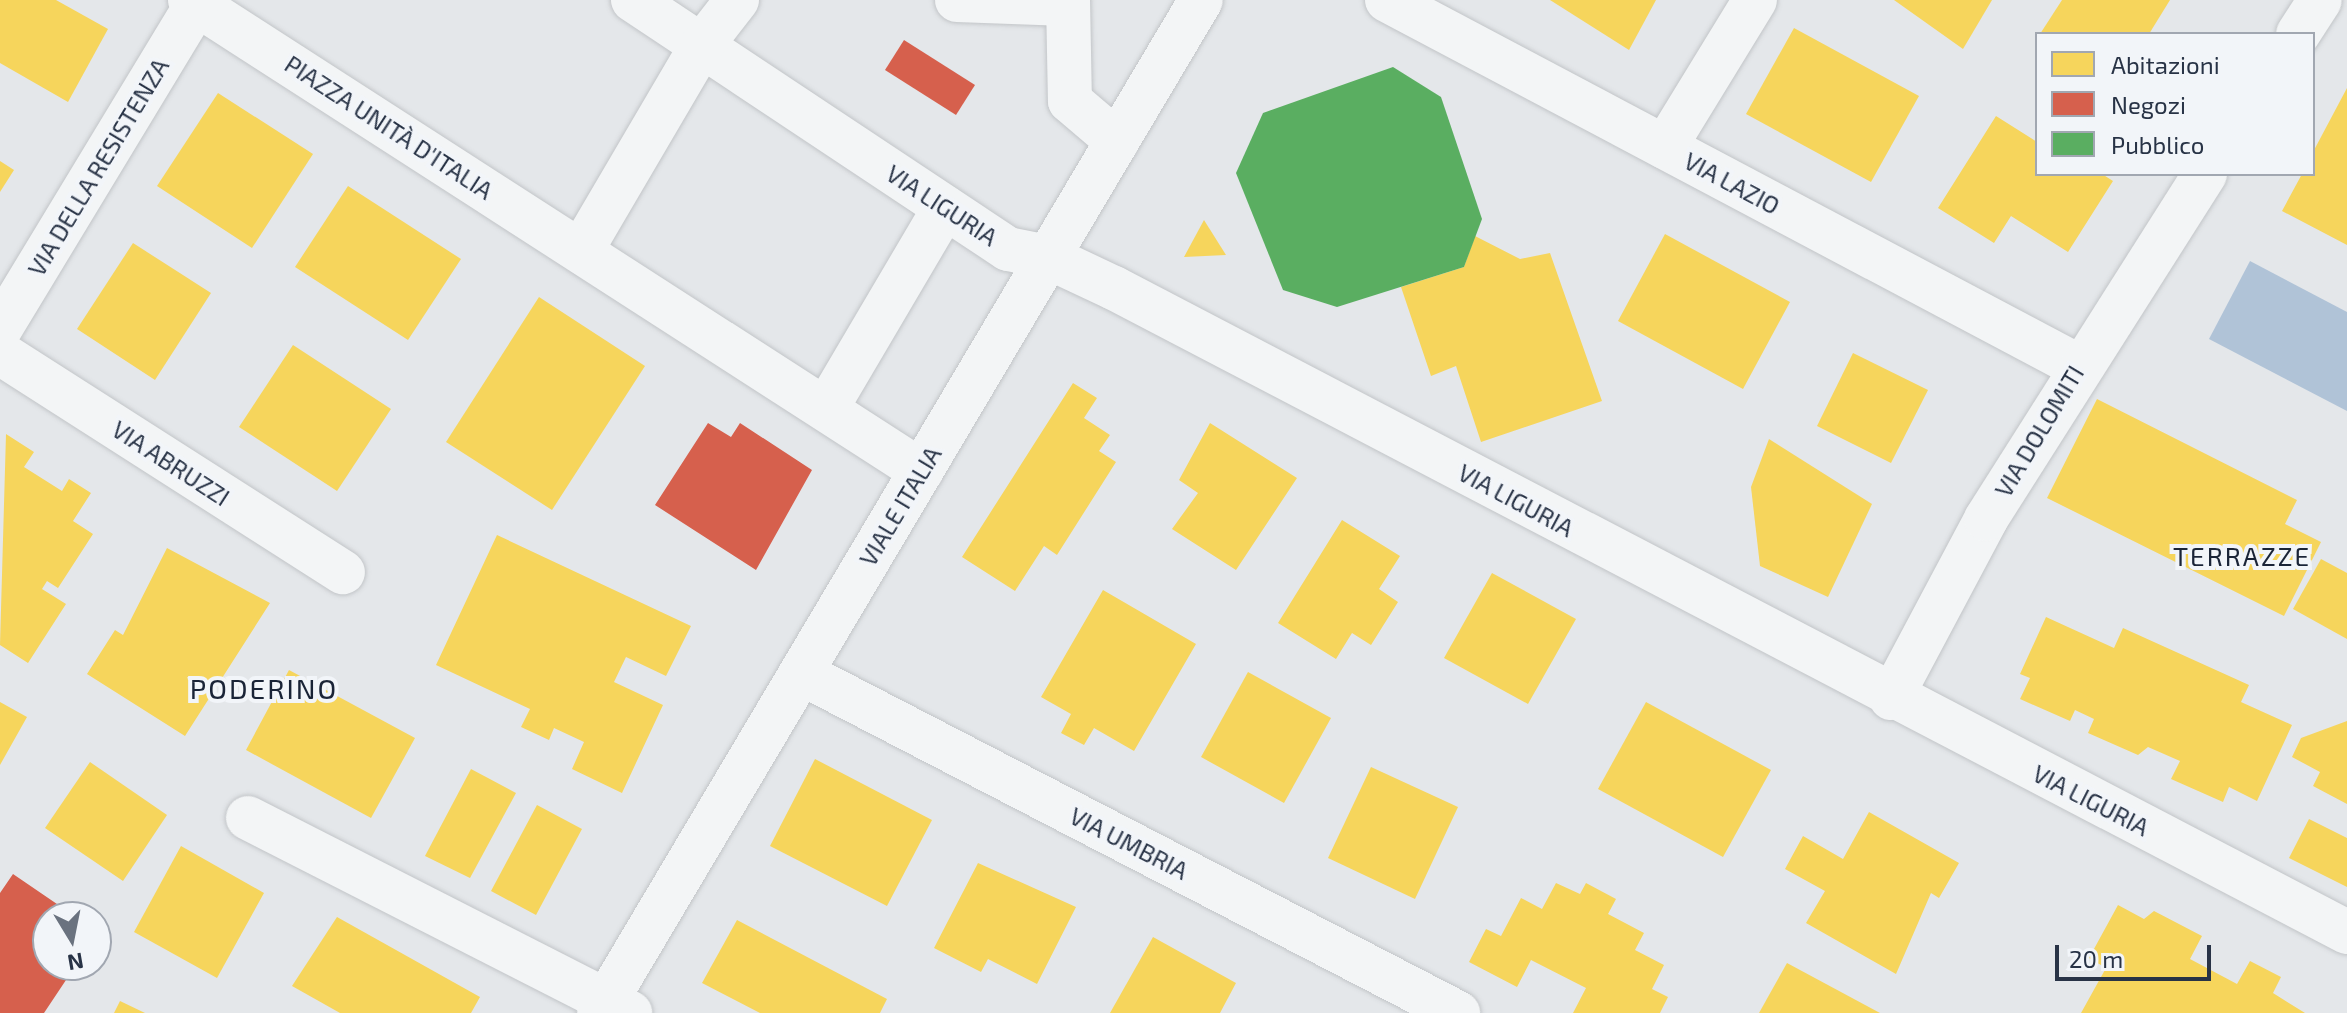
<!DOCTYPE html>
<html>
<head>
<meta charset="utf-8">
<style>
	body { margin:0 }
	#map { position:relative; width:2347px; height:1013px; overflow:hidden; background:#e4e7ea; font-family:"Exo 2",sans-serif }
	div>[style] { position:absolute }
	.water>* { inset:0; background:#b0c3d7 }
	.homes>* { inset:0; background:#f6d55c }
	.shops>* { inset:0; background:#d6604d }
	.public>* { inset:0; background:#5aae61 }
	.roads { filter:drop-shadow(0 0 2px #c2c5c8) drop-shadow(0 0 2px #c2c5c8) }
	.minor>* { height:44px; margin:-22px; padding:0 22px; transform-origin:22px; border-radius:22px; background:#f3f5f6 }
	span { translate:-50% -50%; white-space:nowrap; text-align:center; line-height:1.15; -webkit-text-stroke:8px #f2f5f9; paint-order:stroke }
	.street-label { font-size:24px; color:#283346 }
	.neighbourhood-label { font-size:26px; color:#1a2437; letter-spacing:2px }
	.quarter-label { font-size:28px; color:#1a2437; letter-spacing:2px }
	.legend { position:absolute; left:2035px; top:32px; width:280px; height:144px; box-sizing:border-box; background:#f2f5f9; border:2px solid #a1a7b1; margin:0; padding:10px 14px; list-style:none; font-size:24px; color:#283346 }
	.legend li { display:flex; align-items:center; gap:16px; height:40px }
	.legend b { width:40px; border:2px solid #a1a7b1 }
	.north { position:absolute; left:32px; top:901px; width:80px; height:80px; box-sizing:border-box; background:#f2f5f9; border:2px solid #a1a7b1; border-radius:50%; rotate:170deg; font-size:22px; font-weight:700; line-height:32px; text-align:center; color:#283346 }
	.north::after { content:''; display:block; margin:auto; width:28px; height:36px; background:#6a727f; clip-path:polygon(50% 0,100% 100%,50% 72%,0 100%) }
	.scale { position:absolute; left:2055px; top:945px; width:156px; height:36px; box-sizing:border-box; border:4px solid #283346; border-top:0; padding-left:10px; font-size:24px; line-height:28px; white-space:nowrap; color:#283346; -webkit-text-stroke:6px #f2f5f9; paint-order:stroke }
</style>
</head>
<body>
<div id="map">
	<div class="water">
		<i style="clip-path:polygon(2250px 261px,2347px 312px,2347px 411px,2209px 339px)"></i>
	</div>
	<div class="homes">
		<i style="clip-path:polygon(0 0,56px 0,108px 29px,68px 102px,0 63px)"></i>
		<i style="clip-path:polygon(1550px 0,1656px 0,1629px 50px)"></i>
		<i style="clip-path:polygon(1894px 0,1992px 0,1963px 49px)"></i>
		<i style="clip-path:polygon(2062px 0,2170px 0,2149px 34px,2040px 34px)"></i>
		<i style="clip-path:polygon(1794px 28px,1919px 96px,1871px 182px,1746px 114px)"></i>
		<i style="clip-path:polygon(2347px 88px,2347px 245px,2282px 211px,2302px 174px,2313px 174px,2313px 152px)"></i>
		<i style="clip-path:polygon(218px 93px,313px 154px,252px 248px,157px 186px)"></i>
		<i style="clip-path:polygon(1996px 116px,2037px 142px,2037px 174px,2102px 174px,2113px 181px,2068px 252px,2011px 216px,1994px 243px,1938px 208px)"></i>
		<i style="clip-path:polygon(0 161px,14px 170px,0 192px)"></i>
		<i style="clip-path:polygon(348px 186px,461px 259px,408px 340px,295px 267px)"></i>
		<i style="clip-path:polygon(1204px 220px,1226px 255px,1184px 257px)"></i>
		<i style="clip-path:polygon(1665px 234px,1790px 302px,1743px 389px,1618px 321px)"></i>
		<i style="clip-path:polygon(1475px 236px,1520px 259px,1550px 253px,1602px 401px,1481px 442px,1456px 366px,1431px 376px,1401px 287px,1464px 267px)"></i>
		<i style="clip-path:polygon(133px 243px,211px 293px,155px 380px,77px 329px)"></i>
		<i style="clip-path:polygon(539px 297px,645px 366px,552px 510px,446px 442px)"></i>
		<i style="clip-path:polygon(293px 345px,391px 409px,337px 491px,239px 427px)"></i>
		<i style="clip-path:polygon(1853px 353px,1928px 390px,1891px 463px,1817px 426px)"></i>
		<i style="clip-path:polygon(1073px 383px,1097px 398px,1084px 418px,1110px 435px,1099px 451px,1116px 462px,1057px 555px,1044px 546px,1015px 591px,962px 557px)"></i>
		<i style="clip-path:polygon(2097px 399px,2297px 500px,2285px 524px,2321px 542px,2284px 616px,2047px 498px)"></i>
		<i style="clip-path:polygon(1210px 423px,1297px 478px,1236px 570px,1172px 529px,1198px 493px,1179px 480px)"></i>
		<i style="clip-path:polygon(6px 434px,34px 452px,24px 467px,62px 491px,69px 479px,91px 493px,73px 521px,93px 534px,58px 588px,47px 581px,42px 589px,66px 604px,28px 663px,0 645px)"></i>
		<i style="clip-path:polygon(1769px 439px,1872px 504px,1828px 597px,1760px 566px,1751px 487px)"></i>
		<i style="clip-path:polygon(1342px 520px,1400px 556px,1379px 589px,1398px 602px,1371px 645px,1352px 633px,1336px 659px,1278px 623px)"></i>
		<i style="clip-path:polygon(497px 535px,691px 626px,666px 676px,626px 657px,614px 682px,663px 705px,622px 793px,572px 769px,584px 742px,554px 728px,549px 740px,521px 727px,530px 709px,436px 665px)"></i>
		<i style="clip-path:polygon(167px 548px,270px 603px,185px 736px,87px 674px,115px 630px,123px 635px)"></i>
		<i style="clip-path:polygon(2321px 559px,2347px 573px,2347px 639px,2293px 609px)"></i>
		<i style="clip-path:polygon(1492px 573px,1576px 619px,1528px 704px,1444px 658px)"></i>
		<i style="clip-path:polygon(1103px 590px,1196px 644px,1134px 751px,1094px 728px,1084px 745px,1061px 733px,1071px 714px,1041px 697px)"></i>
		<i style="clip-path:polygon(2046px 617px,2114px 648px,2123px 628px,2249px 685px,2241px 702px,2292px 725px,2257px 801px,2229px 787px,2223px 802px,2171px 779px,2180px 761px,2148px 747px,2138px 755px,2088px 733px,2094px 719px,2075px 710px,2070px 721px,2020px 699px,2030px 678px,2020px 674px)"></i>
		<i style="clip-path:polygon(289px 670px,415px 738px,371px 818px,246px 750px)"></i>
		<i style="clip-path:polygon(1248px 672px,1331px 718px,1284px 803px,1201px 757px)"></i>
		<i style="clip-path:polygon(0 702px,27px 717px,0 765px)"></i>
		<i style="clip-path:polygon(1646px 702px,1771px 770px,1723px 857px,1598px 789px)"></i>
		<i style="clip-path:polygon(2347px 721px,2347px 804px,2313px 786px,2320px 772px,2292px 757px,2301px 738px)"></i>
		<i style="clip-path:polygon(815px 759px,932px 820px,887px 906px,770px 846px)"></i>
		<i style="clip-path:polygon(90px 762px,167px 815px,123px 881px,45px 828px)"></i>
		<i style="clip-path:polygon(1371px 767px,1458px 807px,1415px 899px,1328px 858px)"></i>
		<i style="clip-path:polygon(471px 769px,516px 793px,470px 878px,425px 856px)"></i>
		<i style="clip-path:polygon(537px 805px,582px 829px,536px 915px,491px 891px)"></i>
		<i style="clip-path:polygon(1869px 812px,1959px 863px,1939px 898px,1931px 893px,1896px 974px,1806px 923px,1825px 891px,1785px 869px,1803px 836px,1843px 859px)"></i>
		<i style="clip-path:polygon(2309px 819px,2347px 838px,2347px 887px,2289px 858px)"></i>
		<i style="clip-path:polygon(181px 846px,264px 893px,217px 978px,134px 932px)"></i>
		<i style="clip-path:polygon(978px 863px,1076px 907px,1037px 984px,988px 959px,981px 972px,934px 948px)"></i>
		<i style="clip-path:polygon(1556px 883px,1580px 894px,1586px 883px,1616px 899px,1608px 914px,1644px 933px,1635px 950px,1664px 965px,1652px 989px,1668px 997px,1660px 1013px,1573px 1013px,1586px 988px,1531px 960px,1517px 987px,1469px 962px,1486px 929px,1501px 936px,1521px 898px,1542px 909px)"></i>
		<i style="clip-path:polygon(2118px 905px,2144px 919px,2154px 911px,2202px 936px,2190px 959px,2237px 984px,2250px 961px,2281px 977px,2273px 993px,2305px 1013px,2081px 1013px,2106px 968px,2089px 958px)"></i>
		<i style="clip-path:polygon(337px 917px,480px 997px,471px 1013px,340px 1013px,292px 986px)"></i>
		<i style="clip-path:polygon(737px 920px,887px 999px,880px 1013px,760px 1013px,702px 983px)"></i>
		<i style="clip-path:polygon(1153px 937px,1236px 983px,1220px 1013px,1110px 1013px)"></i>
		<i style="clip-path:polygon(1787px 963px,1880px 1013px,1759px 1013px)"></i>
		<i style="clip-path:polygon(120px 1001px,145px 1013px,114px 1013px)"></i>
	</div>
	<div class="shops">
		<i style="clip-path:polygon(904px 40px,975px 85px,956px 115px,885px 70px)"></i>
		<i style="clip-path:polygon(708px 423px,731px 437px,740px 423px,812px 470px,756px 570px,655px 505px)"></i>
		<i style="clip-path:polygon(13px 874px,76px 917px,48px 917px,48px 965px,76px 965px,44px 1013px,0 1013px,0 893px)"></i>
	</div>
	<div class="public">
		<i style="clip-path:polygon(1393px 67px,1441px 97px,1482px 219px,1464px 267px,1337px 307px,1283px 290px,1236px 173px,1263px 113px)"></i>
	</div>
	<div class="roads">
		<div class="minor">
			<i style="left:190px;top:0;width:870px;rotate:32.79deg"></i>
			<i style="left:633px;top:0;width:450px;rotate:33.6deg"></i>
			<i style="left:1008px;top:249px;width:41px;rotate:11.3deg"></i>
			<i style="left:1048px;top:257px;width:73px;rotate:25.2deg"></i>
			<i style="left:1114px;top:288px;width:1391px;rotate:27.58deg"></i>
			<i style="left:957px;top:0;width:110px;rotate:2.1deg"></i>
			<i style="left:1068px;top:0;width:101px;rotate:88.9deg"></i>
			<i style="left:1070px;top:101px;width:62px;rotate:40.4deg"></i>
			<i style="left:1387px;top:0;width:782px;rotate:27.91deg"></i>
			<i style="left:2298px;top:34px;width:40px;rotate:-57.1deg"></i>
			<i style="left:1665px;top:147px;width:172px;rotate:-58.5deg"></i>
			<i style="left:581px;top:251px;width:239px;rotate:-59.6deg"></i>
			<i style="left:702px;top:45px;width:57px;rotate:-52.1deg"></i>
			<i style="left:0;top:329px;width:380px;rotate:-58.8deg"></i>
			<i style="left:0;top:353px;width:407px;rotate:32.6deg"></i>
			<i style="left:826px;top:409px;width:234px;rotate:-59.5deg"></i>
			<i style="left:801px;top:673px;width:740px;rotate:27.36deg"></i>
			<i style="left:1891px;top:698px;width:203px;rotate:-62deg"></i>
			<i style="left:1986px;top:519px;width:409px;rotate:-57.6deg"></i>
			<i style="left:248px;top:818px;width:429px;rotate:27deg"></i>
			<i style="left:599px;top:1013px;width:1178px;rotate:-59.28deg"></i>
		</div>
	</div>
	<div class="street-label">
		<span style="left:389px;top:127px;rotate:33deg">PIAZZA UNITÀ D'ITALIA</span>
		<span style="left:98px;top:167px;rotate:-59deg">VIA DELLA RESISTENZA</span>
		<span style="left:1732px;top:183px;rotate:28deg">VIA LAZIO</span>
		<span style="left:942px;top:205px;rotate:33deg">VIA LIGURIA</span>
		<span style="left:2039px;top:431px;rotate:-59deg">VIA DOLOMITI</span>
		<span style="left:171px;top:463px;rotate:33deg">VIA ABRUZZI</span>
		<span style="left:1516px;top:500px;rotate:28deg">VIA LIGURIA</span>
		<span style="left:900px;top:506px;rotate:-59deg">VIALE ITALIA</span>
		<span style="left:2091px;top:800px;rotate:27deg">VIA LIGURIA</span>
		<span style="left:1129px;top:843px;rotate:27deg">VIA UMBRIA</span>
	</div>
	<div class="neighbourhood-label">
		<span style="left:2242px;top:556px">TERRAZZE</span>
	</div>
	<div class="quarter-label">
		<span style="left:264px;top:688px">PODERINO</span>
	</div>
	<ul class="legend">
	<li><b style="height:22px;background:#f6d55c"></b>Abitazioni</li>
	<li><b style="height:22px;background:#d6604d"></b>Negozi</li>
	<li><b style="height:22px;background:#5aae61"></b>Pubblico</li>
	</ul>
	<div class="north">N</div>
	<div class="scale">20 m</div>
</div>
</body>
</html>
